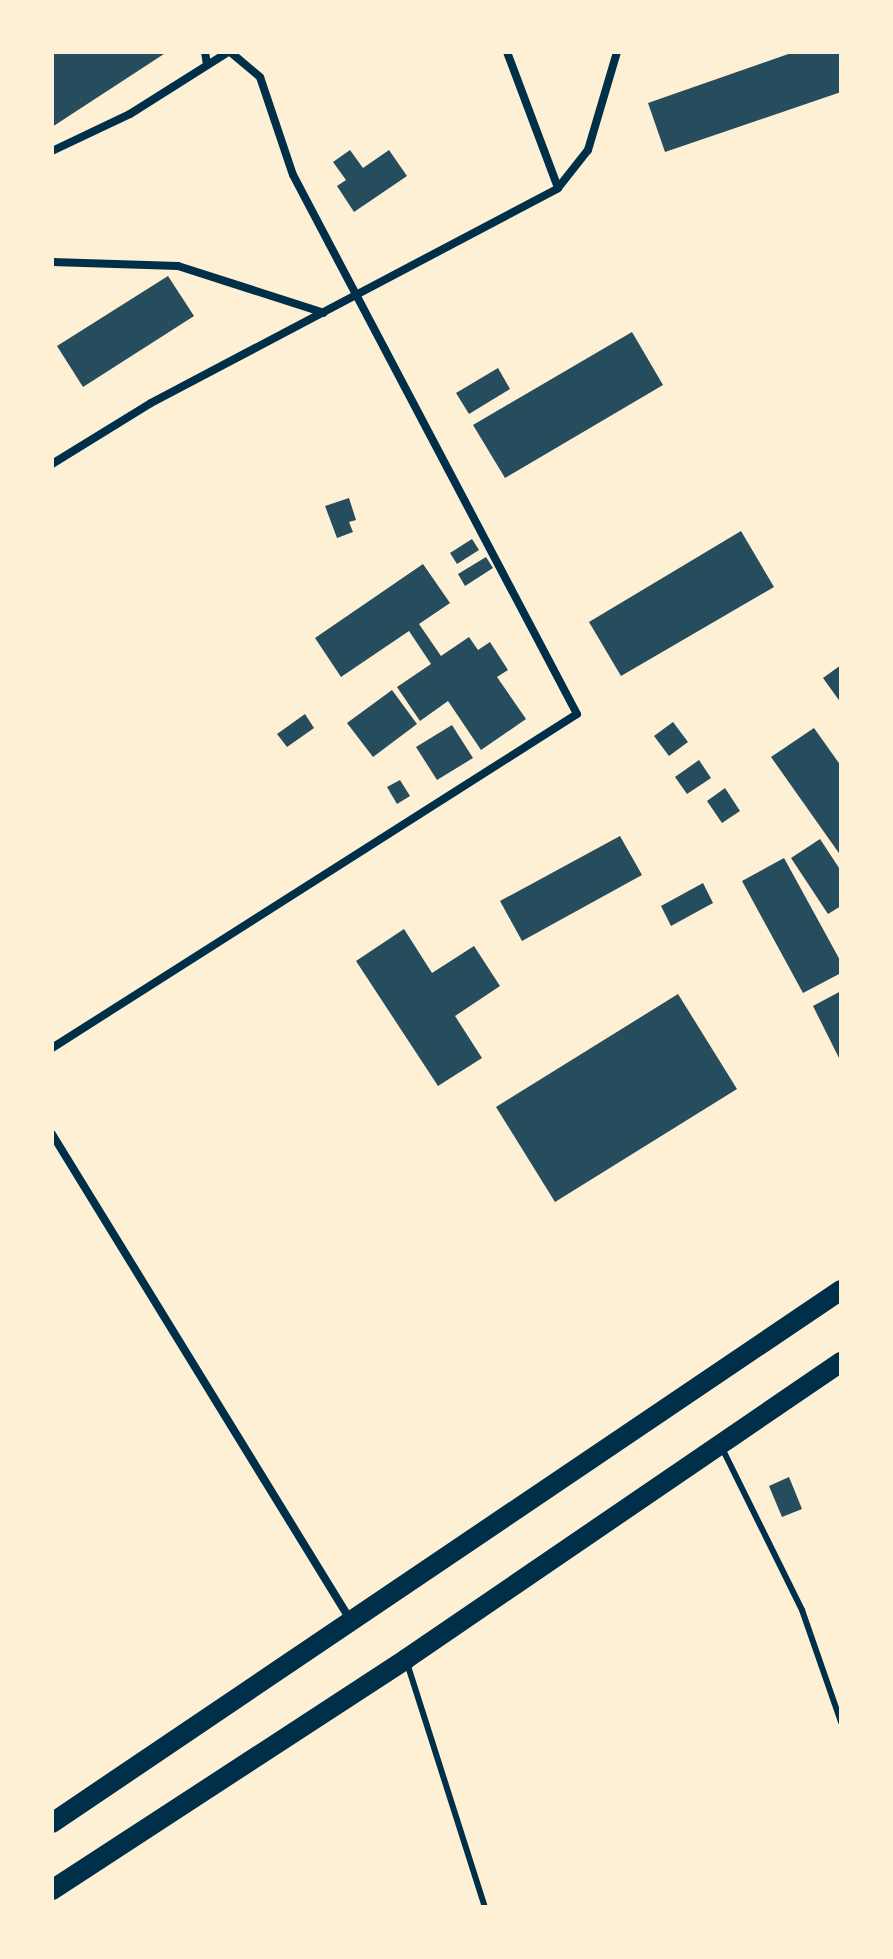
<!DOCTYPE html>
<html>
<head>
<meta charset="utf-8">
<style>
	body { margin:0 }
	#map { position:relative; width:893px; height:1959px; overflow:hidden; background:#fdf0d5; font-family:"Sofia Sans Condensed",sans-serif }
	div>[style] { position:absolute }
	.building>* { inset:0; background:#264d5e }
	.service>* { height:6px; margin:-3px; padding:0 3px; transform-origin:3px; border-radius:3px; background:#003049 }
	.minor>* { height:8px; margin:-4px; padding:0 4px; transform-origin:4px; border-radius:4px; background:#003049 }
	.primary>* { height:20px; margin:-10px; padding:0 10px; transform-origin:10px; border-radius:10px; background:#003049 }
	span { translate:-50% -50%; white-space:nowrap; text-align:center; line-height:1.15; -webkit-text-stroke:7px #fdf0d5; paint-order:stroke }
	.frame { position:absolute; inset:0; border:54px solid #fdf0d5; pointer-events:none }
</style>
</head>
<body>
<div id="map">
	<div class="building">
		<i style="clip-path:polygon(167px 52px,52px 127px,52px 54px)"></i>
		<i style="clip-path:polygon(794px 52px,841px 52px,841px 92px,665px 152px,648px 103px)"></i>
		<i style="clip-path:polygon(350px 150px,363px 168px,389px 150px,407px 176px,354px 212px,337px 186px,346px 180px,333px 162px)"></i>
		<i style="clip-path:polygon(168px 276px,194px 316px,83px 387px,57px 346px)"></i>
		<i style="clip-path:polygon(632px 332px,663px 385px,505px 478px,473px 425px)"></i>
		<i style="clip-path:polygon(498px 368px,510px 389px,469px 414px,456px 393px)"></i>
		<i style="clip-path:polygon(349px 498px,356px 520px,349px 522px,353px 532px,337px 538px,325px 506px)"></i>
		<i style="clip-path:polygon(741px 531px,774px 587px,621px 676px,589px 622px)"></i>
		<i style="clip-path:polygon(472px 539px,479px 550px,457px 564px,450px 553px)"></i>
		<i style="clip-path:polygon(486px 557px,493px 568px,465px 586px,458px 574px)"></i>
		<i style="clip-path:polygon(423px 564px,450px 603px,419px 624px,441px 656px,469px 637px,478px 650px,490px 642px,508px 670px,497px 677px,526px 719px,481px 750px,448px 701px,420px 721px,397px 687px,431px 664px,409px 631px,341px 677px,315px 638px)"></i>
		<i style="clip-path:polygon(841px 665px,841px 703px,823px 678px)"></i>
		<i style="clip-path:polygon(392px 690px,417px 724px,373px 757px,347px 723px)"></i>
		<i style="clip-path:polygon(305px 714px,314px 728px,287px 747px,277px 734px)"></i>
		<i style="clip-path:polygon(673px 722px,688px 742px,669px 756px,654px 736px)"></i>
		<i style="clip-path:polygon(452px 725px,473px 758px,437px 780px,416px 747px)"></i>
		<i style="clip-path:polygon(814px 728px,841px 766px,841px 856px,771px 757px)"></i>
		<i style="clip-path:polygon(699px 760px,711px 778px,687px 794px,675px 777px)"></i>
		<i style="clip-path:polygon(400px 780px,410px 796px,397px 804px,387px 787px)"></i>
		<i style="clip-path:polygon(725px 788px,740px 811px,722px 823px,707px 801px)"></i>
		<i style="clip-path:polygon(620px 836px,642px 875px,522px 941px,500px 901px)"></i>
		<i style="clip-path:polygon(820px 839px,841px 871px,841px 906px,828px 914px,791px 858px)"></i>
		<i style="clip-path:polygon(784px 858px,841px 962px,841px 973px,803px 993px,742px 881px)"></i>
		<i style="clip-path:polygon(703px 883px,713px 903px,671px 926px,661px 906px)"></i>
		<i style="clip-path:polygon(404px 929px,432px 973px,474px 946px,500px 986px,455px 1016px,482px 1058px,438px 1086px,356px 961px)"></i>
		<i style="clip-path:polygon(841px 991px,841px 1062px,813px 1006px)"></i>
		<i style="clip-path:polygon(678px 994px,737px 1089px,555px 1202px,496px 1107px)"></i>
		<i style="clip-path:polygon(789px 1477px,802px 1509px,782px 1517px,769px 1486px)"></i>
	</div>
	<div class="service">
		<i style="left:721px;top:1446px;width:183px;rotate:63.7deg"></i>
		<i style="left:802px;top:1610px;width:119px;rotate:70.8deg"></i>
		<i style="left:407px;top:1663px;width:256px;rotate:72.3deg"></i>
	</div>
	<div class="minor">
		<i style="left:205px;top:52px;width:12px;rotate:81deg"></i>
		<i style="left:507px;top:52px;width:145px;rotate:69.4deg"></i>
		<i style="left:52px;top:151px;width:86px;rotate:-25.4deg"></i>
		<i style="left:130px;top:114px;width:116px;rotate:-32.3deg"></i>
		<i style="left:52px;top:262px;width:126px;rotate:1.8deg"></i>
		<i style="left:178px;top:266px;width:153px;rotate:17.8deg"></i>
		<i style="left:52px;top:464px;width:116px;rotate:-31.6deg"></i>
		<i style="left:151px;top:403px;width:460px;rotate:-27.8deg"></i>
		<i style="left:558px;top:188px;width:48px;rotate:-51.7deg"></i>
		<i style="left:588px;top:150px;width:102px;rotate:-73.5deg"></i>
		<i style="left:52px;top:1048px;width:622px;rotate:-32.46deg"></i>
		<i style="left:577px;top:714px;width:609px;rotate:-117.78deg"></i>
		<i style="left:293px;top:175px;width:103px;rotate:-108.6deg"></i>
		<i style="left:260px;top:77px;width:39px;rotate:-140deg"></i>
		<i style="left:52px;top:1134px;width:571px;rotate:58.45deg"></i>
	</div>
	<div class="primary">
		<i style="left:52px;top:1823px;width:952px;rotate:-34.04deg"></i>
		<i style="left:52px;top:1890px;width:423px;rotate:-33.1deg"></i>
		<i style="left:406px;top:1659px;width:527px;rotate:-34.32deg"></i>
	</div>
	<div class="frame"></div>
</div>
</body>
</html>
